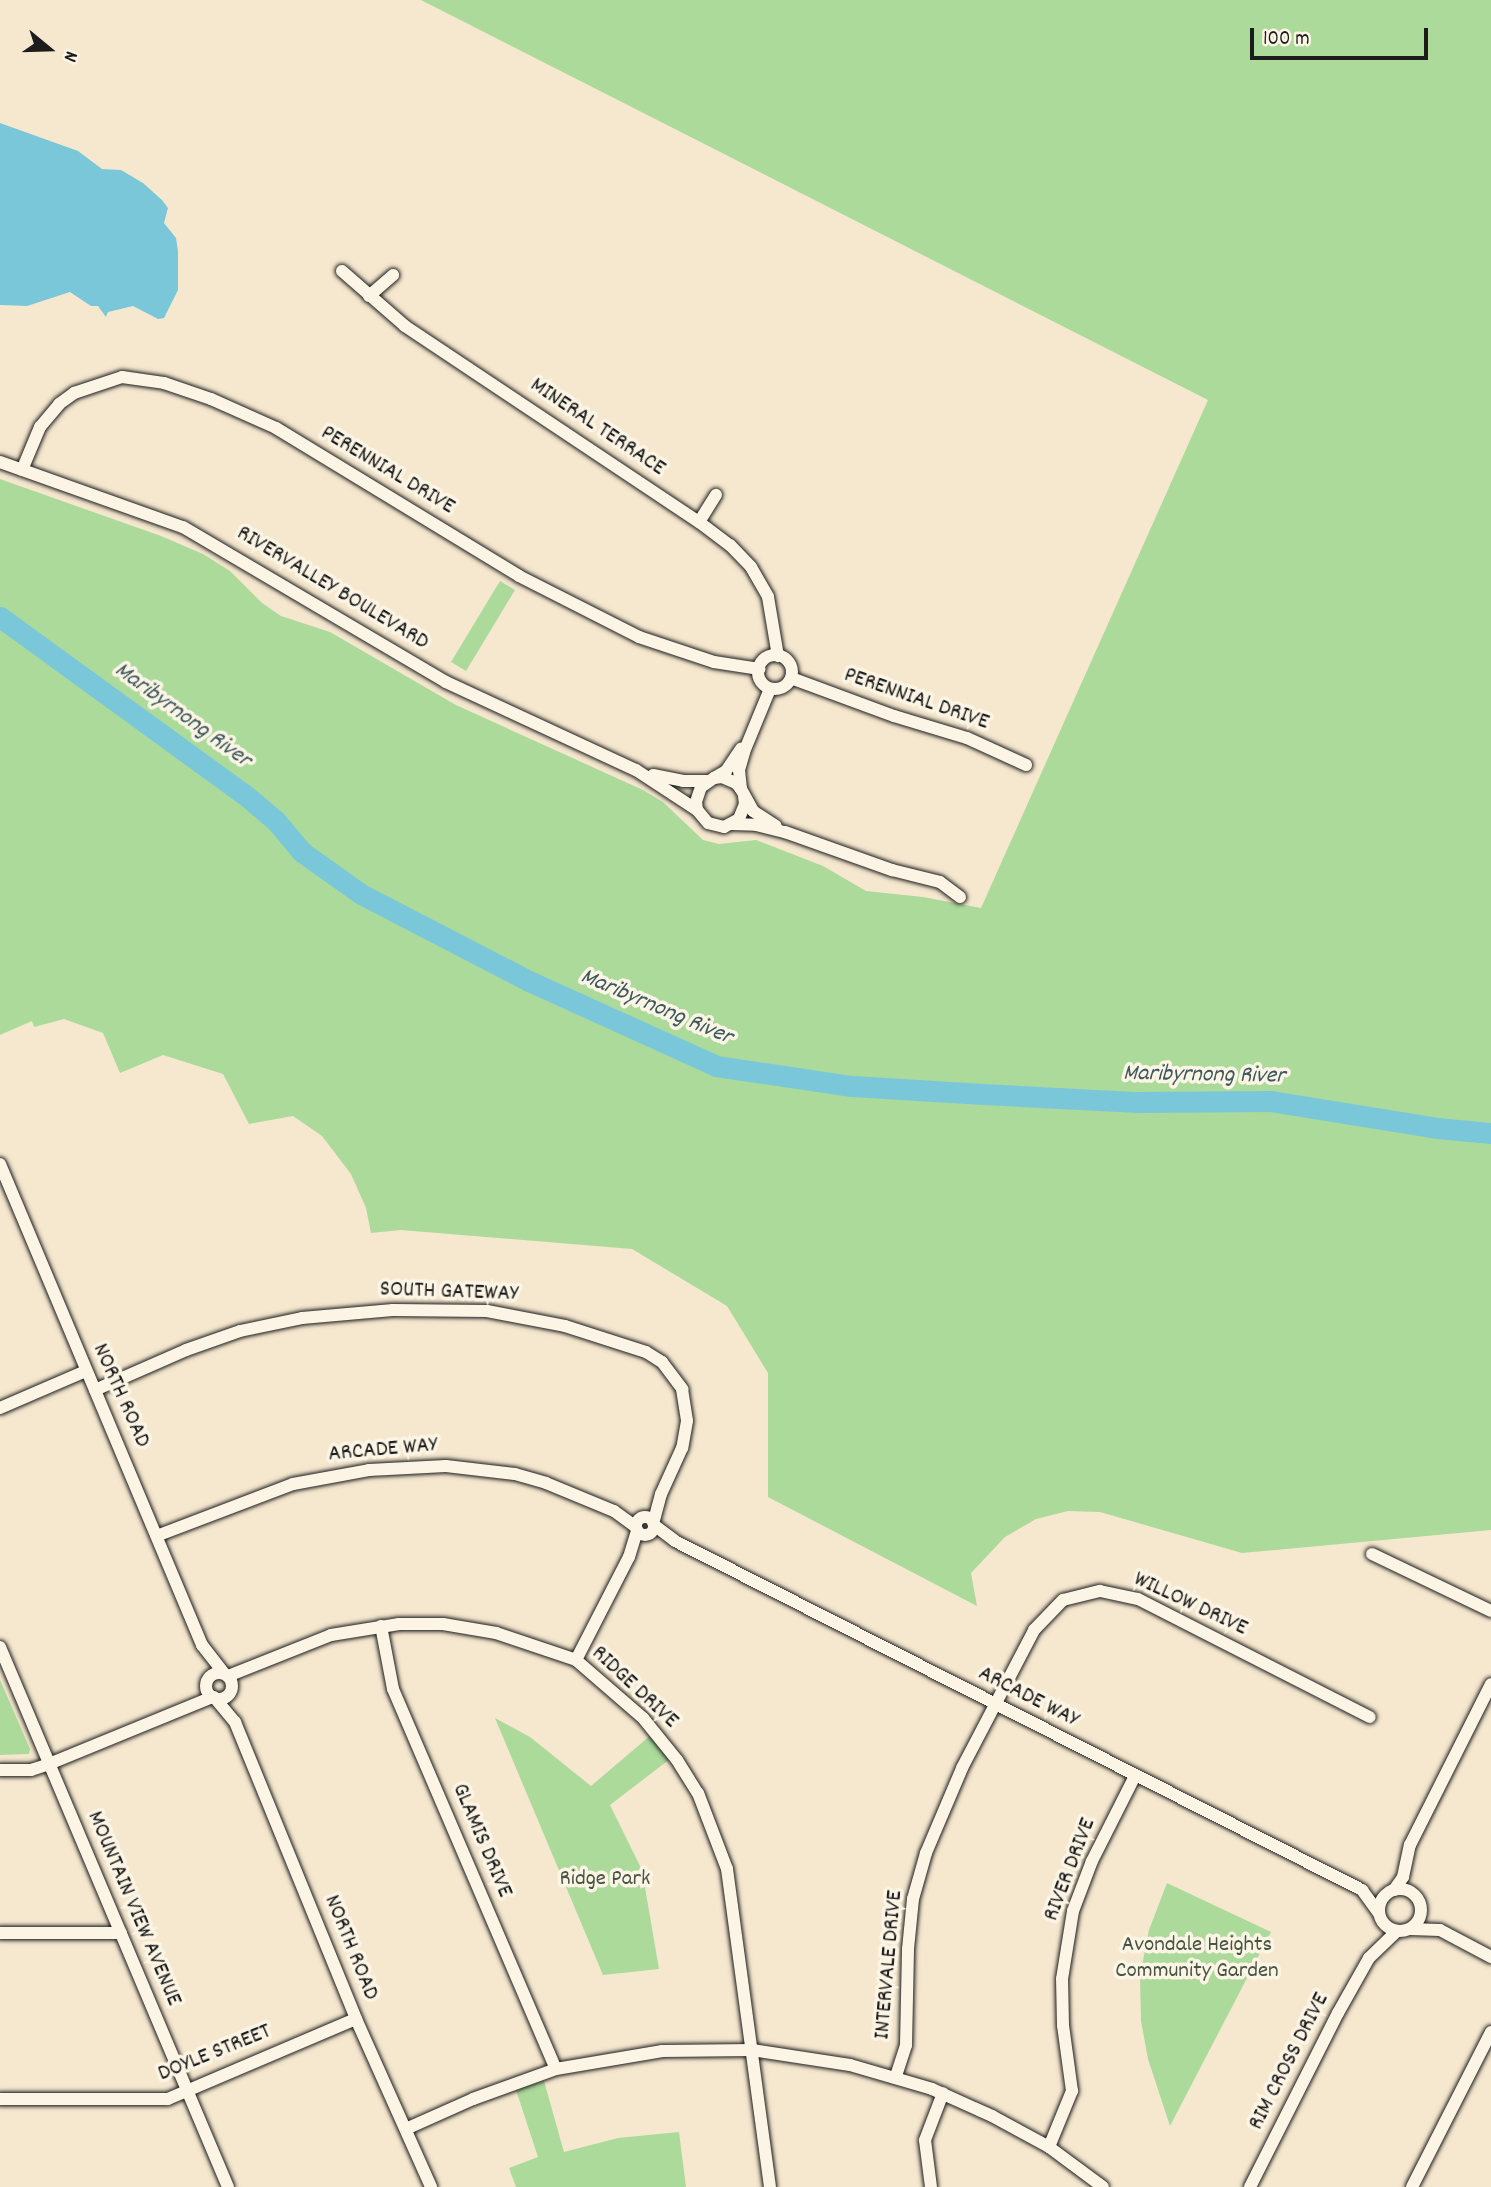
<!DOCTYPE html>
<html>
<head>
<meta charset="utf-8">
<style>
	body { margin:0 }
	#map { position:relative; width:1491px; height:2187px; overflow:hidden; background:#f6e8cf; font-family:Dekko,sans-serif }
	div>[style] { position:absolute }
	.green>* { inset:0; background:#abda9a }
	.water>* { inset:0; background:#7ac7d9 }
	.river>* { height:21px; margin:-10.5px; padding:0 10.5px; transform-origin:10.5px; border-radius:10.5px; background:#7ac7d9 }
	.roads { filter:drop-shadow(0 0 2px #1c1c1c) drop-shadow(0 0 2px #1c1c1c) }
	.minor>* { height:12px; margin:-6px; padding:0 6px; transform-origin:6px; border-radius:6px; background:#fcf5e5 }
	.minor>.ring { margin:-6px; padding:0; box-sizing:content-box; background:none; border:12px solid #fcf5e5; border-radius:50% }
	span { translate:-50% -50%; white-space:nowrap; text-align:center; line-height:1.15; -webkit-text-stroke:7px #fcf5e5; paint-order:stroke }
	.street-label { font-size:23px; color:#1c1c1c }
	.park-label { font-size:23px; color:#475542 }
	.water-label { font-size:24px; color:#3d585e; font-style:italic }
	.north { position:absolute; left:14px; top:14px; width:70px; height:70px; -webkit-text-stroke:5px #fcf5e5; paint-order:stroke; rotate:109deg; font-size:19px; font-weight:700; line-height:28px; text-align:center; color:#1c1c1c }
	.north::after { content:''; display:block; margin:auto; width:24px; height:32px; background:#1c1c1c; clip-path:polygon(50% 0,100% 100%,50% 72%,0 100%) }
	.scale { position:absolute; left:1250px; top:28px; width:178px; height:32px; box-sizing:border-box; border:4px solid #1c1c1c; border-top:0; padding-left:9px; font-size:21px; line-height:24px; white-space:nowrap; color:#1c1c1c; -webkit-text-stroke:5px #fcf5e5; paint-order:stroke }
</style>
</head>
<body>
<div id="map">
	<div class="green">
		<i style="clip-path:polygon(421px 0,1491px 0,1491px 1530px,1242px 1553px,1100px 1512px,1068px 1511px,1036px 1519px,1005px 1537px,971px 1573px,977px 1606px,768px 1497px,768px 1373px,727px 1306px,632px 1249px,401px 1230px,371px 1233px,366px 1208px,351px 1174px,322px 1136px,293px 1116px,249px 1124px,223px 1074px,163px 1055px,120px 1073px,103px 1033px,64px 1019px,34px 1027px,32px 1021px,0 1035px,0 479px,161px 536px,203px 554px,230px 571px,262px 603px,281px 616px,330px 632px,456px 705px,643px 790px,663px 802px,703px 840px,719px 844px,756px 840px,823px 866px,866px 891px,923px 897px,981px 908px,1208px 400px)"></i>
		<i style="clip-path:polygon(500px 581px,515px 590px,466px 671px,451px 662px)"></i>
		<i style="clip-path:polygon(0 1680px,30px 1749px,29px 1754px,0 1755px)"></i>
		<i style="clip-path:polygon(495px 1718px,530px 1737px,591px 1786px,651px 1735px,670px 1759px,610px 1805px,642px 1870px,659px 1969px,603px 1975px)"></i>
		<i style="clip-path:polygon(1167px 1883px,1271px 1932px,1170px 2126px,1148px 2059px,1141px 2021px,1140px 1976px,1149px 1930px)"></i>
		<i style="clip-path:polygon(544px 2081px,564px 2152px,618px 2138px,679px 2132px,686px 2187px,516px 2187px,509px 2168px,538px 2157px,516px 2090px)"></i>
	</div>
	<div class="water">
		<i style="clip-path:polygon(0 123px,78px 151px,102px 169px,121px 170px,143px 183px,162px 200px,168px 208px,164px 223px,176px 238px,178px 251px,178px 290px,164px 318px,158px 319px,133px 306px,108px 312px,106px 317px,98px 306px,91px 306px,70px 292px,27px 306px,0 305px)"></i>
	</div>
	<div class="river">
		<i style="left:0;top:617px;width:301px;rotate:36deg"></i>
		<i style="left:244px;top:794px;width:42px;rotate:40.2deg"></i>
		<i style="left:276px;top:821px;width:40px;rotate:50deg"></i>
		<i style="left:302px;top:852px;width:72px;rotate:35.4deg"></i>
		<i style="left:361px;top:894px;width:189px;rotate:27.4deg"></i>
		<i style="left:529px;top:981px;width:205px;rotate:24.4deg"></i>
		<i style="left:716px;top:1066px;width:137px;rotate:8.4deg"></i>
		<i style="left:852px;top:1086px;width:131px;rotate:3.5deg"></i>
		<i style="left:983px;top:1094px;width:155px;rotate:3deg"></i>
		<i style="left:1138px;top:1102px;width:133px;rotate:-0.4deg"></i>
		<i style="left:1271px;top:1101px;width:168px;rotate:9.2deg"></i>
		<i style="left:1437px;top:1128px;width:54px;rotate:5.3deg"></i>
	</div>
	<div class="roads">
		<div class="minor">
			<i style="left:342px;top:271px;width:84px;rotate:41.1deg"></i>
			<i style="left:405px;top:326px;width:353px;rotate:33.7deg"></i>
			<i style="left:699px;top:522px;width:39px;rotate:37deg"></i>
			<i style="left:730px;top:545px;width:30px;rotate:46deg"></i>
			<i style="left:751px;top:567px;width:34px;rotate:60deg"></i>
			<i style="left:768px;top:597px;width:60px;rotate:80.4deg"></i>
			<i style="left:369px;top:296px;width:32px;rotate:-41deg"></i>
			<i style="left:0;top:462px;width:194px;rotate:19.6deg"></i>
			<i style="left:183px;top:527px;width:305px;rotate:30.5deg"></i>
			<i style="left:446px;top:682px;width:209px;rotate:24.9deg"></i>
			<i style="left:636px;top:770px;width:73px;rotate:33.3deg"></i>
			<i style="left:22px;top:470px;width:47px;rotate:-67.3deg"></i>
			<i style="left:40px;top:427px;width:30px;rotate:-50deg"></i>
			<i style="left:59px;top:404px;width:19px;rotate:-36deg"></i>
			<i style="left:74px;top:393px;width:51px;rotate:-18.4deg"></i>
			<i style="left:122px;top:377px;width:42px;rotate:8.1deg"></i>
			<i style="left:164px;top:383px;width:50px;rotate:18.8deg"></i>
			<i style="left:211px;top:399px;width:71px;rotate:24deg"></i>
			<i style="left:276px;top:428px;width:285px;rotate:31.3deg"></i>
			<i style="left:519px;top:576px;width:135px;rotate:26.9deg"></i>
			<i style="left:639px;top:637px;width:79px;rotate:18.4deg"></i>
			<i style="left:714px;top:662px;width:46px;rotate:8.8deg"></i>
			<i style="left:699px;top:522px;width:32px;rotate:-58deg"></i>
			<i class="ring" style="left:758px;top:655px;width:22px;height:22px"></i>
			<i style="left:791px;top:678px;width:110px;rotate:20.3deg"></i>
			<i style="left:894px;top:716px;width:76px;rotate:16.8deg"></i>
			<i style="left:967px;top:738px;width:65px;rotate:24.6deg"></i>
			<i style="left:653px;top:775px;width:31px;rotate:11deg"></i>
			<i style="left:683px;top:781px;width:24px"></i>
			<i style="left:714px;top:778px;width:14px;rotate:-30deg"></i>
			<i style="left:726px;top:771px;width:27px;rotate:-56deg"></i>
			<i style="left:741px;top:789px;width:19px;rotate:-96deg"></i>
			<i style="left:739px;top:770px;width:19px;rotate:-74deg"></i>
			<i style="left:744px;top:752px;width:68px;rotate:-67.6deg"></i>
			<i style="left:744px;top:796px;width:8px;rotate:83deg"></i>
			<i style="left:745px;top:804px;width:16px;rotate:112deg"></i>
			<i style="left:739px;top:819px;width:17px;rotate:152deg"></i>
			<i style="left:724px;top:827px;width:16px;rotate:-166deg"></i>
			<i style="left:708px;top:823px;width:17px;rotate:-130deg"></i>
			<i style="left:697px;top:810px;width:8px;rotate:-97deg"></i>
			<i style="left:696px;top:802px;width:16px;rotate:-72deg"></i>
			<i style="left:701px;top:787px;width:16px;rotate:-35deg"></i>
			<i style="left:714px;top:778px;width:8px;rotate:-7deg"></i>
			<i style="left:722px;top:777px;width:15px;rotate:23deg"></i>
			<i style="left:736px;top:783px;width:8px;rotate:50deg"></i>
			<i style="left:741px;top:789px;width:25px;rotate:61deg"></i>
			<i style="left:753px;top:811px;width:27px;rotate:33deg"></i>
			<i style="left:732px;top:824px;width:24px;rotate:2deg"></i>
			<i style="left:756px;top:825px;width:30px;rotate:14deg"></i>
			<i style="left:785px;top:832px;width:114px;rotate:19.6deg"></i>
			<i style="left:892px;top:870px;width:49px;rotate:14deg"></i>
			<i style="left:940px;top:882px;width:25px;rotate:37deg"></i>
			<i style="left:0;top:1164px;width:522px;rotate:67.22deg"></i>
			<i style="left:202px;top:1645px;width:36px;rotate:52deg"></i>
			<i style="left:95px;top:1390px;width:99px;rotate:-23.7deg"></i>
			<i style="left:186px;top:1350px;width:57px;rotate:-19.4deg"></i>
			<i style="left:240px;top:1331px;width:63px;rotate:-11.8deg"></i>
			<i style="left:302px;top:1318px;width:91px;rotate:-5deg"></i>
			<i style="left:393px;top:1310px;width:94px;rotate:0.6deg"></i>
			<i style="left:487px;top:1311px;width:79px;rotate:10.9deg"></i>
			<i style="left:565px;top:1326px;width:85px;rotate:17.8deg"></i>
			<i style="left:646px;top:1352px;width:19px;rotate:32deg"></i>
			<i style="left:662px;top:1362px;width:34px;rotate:53deg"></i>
			<i style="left:682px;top:1389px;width:32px;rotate:81deg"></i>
			<i style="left:687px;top:1421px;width:27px;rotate:100deg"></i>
			<i style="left:682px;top:1448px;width:51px;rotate:114.5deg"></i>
			<i style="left:661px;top:1494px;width:30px;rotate:105deg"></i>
			<i style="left:0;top:1408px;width:94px;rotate:-23.3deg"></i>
			<i class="ring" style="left:636px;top:1517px;width:6px;height:6px"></i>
			<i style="left:654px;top:1525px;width:26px;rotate:37deg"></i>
			<i style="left:675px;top:1541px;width:771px;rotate:26.93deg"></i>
			<i style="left:1362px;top:1890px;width:29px;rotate:54deg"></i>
			<i style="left:159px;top:1535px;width:143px;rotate:-20.8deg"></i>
			<i style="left:293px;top:1484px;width:77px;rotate:-10.4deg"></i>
			<i style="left:369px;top:1470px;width:77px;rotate:-3deg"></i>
			<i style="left:446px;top:1466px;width:69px;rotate:6.6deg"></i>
			<i style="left:515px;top:1474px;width:32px;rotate:16deg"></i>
			<i style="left:546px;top:1483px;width:74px;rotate:22.4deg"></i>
			<i style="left:614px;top:1511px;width:27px;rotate:36deg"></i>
			<i style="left:1372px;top:1554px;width:132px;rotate:25.6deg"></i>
			<i style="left:381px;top:1626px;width:64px;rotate:79.2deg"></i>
			<i style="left:393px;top:1689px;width:413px;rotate:66.8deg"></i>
			<i style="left:0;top:1647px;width:586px;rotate:67.11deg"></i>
			<i style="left:576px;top:1660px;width:116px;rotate:-62.8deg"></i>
			<i style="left:629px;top:1557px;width:28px;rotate:-73deg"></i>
			<i class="ring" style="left:206px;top:1673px;width:14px;height:14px"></i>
			<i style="left:228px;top:1676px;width:111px;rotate:-21.7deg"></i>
			<i style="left:331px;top:1635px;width:69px;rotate:-9.2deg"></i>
			<i style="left:399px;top:1624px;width:44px"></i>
			<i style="left:443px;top:1624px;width:54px;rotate:9.6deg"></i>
			<i style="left:496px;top:1633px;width:84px;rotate:18.6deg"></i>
			<i style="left:576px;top:1660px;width:89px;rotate:40.9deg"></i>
			<i style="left:643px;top:1718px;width:54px;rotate:51deg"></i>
			<i style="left:677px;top:1760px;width:39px;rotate:58deg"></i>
			<i style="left:698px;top:1793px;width:81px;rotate:69.1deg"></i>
			<i style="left:727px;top:1869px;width:321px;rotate:82.3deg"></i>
			<i style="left:214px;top:1697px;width:33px;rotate:50deg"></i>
			<i style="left:235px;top:1722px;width:321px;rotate:67.8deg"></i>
			<i style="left:356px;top:2019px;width:184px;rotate:65.9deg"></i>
			<i style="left:0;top:1770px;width:31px"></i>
			<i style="left:31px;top:1770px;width:19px;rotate:-18deg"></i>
			<i style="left:49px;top:1764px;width:176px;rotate:-22.3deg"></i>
			<i class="ring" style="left:1379px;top:1889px;width:30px;height:30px"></i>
			<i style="left:1394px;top:1890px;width:16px;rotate:-55deg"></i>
			<i style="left:1403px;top:1877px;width:33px;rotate:-78deg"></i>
			<i style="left:1410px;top:1845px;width:180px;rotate:-63.3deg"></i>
			<i style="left:1410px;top:1929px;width:30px;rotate:2deg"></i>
			<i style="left:1440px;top:1930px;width:58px;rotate:27.9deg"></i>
			<i style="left:0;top:1933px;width:121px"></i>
			<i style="left:896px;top:2076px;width:33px;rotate:-72deg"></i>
			<i style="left:906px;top:2045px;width:96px;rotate:-88.8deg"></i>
			<i style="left:908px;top:1949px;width:50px;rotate:-84.3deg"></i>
			<i style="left:913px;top:1899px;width:48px;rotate:-74.2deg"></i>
			<i style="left:926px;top:1853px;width:92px;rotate:-67deg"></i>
			<i style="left:962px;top:1768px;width:156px;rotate:-62.4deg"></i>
			<i style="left:1034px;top:1630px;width:42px;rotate:-46deg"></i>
			<i style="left:1063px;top:1600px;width:38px;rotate:-14deg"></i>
			<i style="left:1100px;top:1591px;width:39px;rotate:12deg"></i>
			<i style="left:1138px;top:1599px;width:260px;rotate:27deg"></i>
			<i style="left:0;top:2099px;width:168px"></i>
			<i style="left:168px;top:2099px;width:204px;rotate:-23.1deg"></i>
			<i style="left:408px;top:2128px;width:71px;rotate:-24deg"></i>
			<i style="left:473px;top:2099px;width:88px;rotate:-19.9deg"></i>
			<i style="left:556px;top:2069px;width:108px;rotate:-9.6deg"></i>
			<i style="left:662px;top:2051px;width:90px;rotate:-0.6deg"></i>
			<i style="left:752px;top:2050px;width:99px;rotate:8.7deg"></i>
			<i style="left:850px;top:2065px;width:85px;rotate:16.3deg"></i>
			<i style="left:932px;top:2089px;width:66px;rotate:24.2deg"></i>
			<i style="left:992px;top:2116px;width:65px;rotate:28.5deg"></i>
			<i style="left:1049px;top:2147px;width:67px;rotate:36.5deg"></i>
			<i style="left:1049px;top:2147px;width:61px;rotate:-67.7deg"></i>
			<i style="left:1072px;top:2091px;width:67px;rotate:-97.8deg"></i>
			<i style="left:1063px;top:2025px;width:46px;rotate:-91.2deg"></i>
			<i style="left:1062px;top:1979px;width:69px;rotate:-80.8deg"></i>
			<i style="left:1073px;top:1911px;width:53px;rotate:-69.2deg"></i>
			<i style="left:1092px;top:1861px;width:95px;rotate:-63.2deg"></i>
			<i style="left:931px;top:2187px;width:47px;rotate:-97.3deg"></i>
			<i style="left:925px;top:2140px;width:50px;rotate:-69deg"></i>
			<i style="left:1250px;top:2187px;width:195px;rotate:-63.2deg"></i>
			<i style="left:1338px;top:2013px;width:63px;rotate:-60.6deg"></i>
			<i style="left:1369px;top:1958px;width:39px;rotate:-44deg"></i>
			<i style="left:1412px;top:2187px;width:174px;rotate:-63deg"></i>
		</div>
	</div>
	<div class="street-label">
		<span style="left:597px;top:428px;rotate:34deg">MINERAL TERRACE</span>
		<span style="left:387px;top:471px;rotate:31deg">PERENNIAL DRIVE</span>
		<span style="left:332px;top:589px;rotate:31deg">RIVERVALLEY BOULEVARD</span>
		<span style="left:916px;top:700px;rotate:19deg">PERENNIAL DRIVE</span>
		<span style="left:449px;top:1293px;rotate:2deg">SOUTH GATEWAY</span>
		<span style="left:120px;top:1396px;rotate:66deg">NORTH ROAD</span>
		<span style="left:383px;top:1451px;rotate:-5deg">ARCADE WAY</span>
		<span style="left:1190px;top:1605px;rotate:25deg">WILLOW DRIVE</span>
		<span style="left:634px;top:1688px;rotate:43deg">RIDGE DRIVE</span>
		<span style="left:1028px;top:1698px;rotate:27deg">ARCADE WAY</span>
		<span style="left:481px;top:1841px;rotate:67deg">GLAMIS DRIVE</span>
		<span style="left:1071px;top:1870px;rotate:-69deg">RIVER DRIVE</span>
		<span style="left:133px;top:1909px;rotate:67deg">MOUNTAIN VIEW AVENUE</span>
		<span style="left:350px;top:1948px;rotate:68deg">NORTH ROAD</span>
		<span style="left:890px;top:1965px;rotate:-85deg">INTERVALE DRIVE</span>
		<span style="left:215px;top:2054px;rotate:-22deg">DOYLE STREET</span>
		<span style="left:1290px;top:2062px;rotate:-63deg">RIM CROSS DRIVE</span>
	</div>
	<div class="park-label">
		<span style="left:605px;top:1880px">Ridge Park</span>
		<span style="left:1197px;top:1959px">Avondale Heights<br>Community Garden</span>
	</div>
	<div class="water-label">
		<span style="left:182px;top:716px;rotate:36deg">Maribyrnong River</span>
		<span style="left:656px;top:1008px;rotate:23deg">Maribyrnong River</span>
		<span style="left:1204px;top:1076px;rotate:1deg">Maribyrnong River</span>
	</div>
	<div class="north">N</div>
	<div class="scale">100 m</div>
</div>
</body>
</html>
